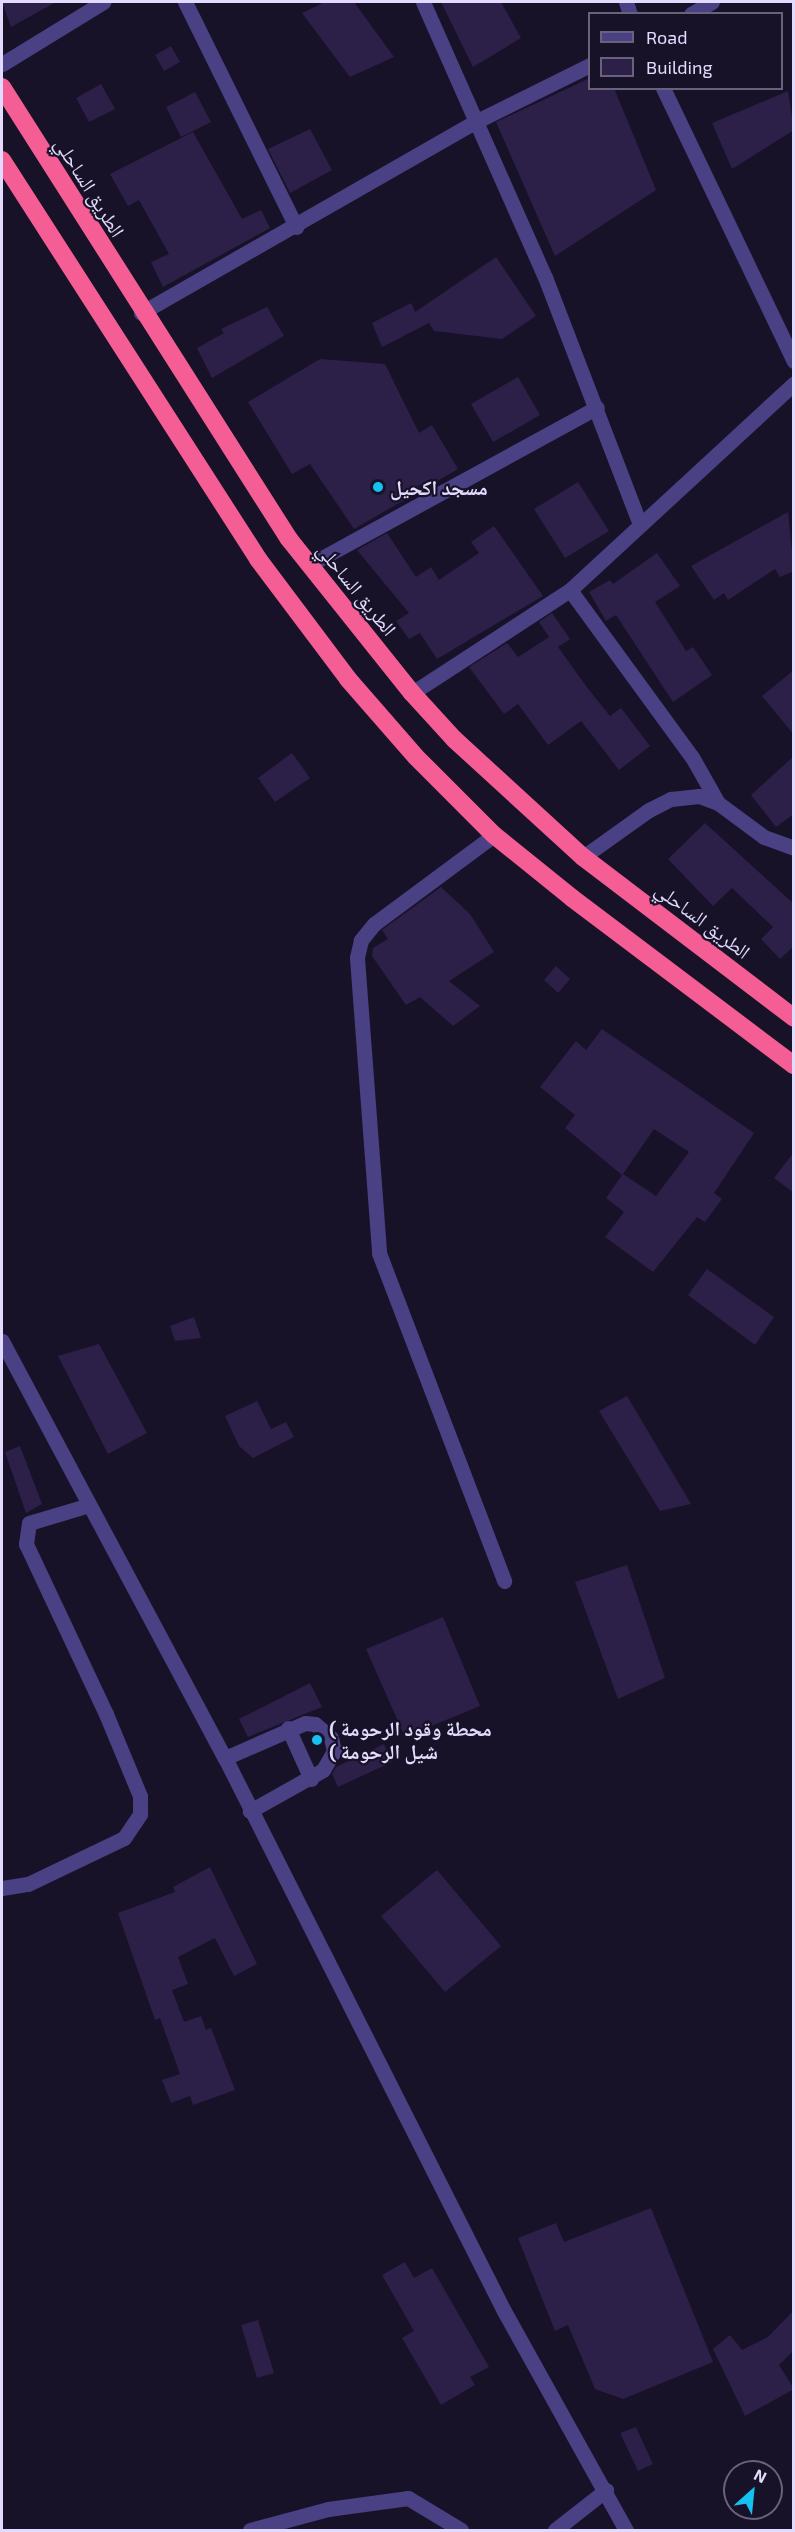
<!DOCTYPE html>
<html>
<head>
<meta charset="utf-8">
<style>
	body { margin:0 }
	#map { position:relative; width:795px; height:2532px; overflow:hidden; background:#181228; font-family:"Exo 2","Noto Naskh Arabic",sans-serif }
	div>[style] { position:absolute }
	.building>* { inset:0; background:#2c1f48 }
	.minor>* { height:15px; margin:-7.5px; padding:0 7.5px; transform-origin:7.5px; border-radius:7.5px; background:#4a4084 }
	.highway>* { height:18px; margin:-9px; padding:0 9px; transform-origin:9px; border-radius:9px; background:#f55e95 }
	.dots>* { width:16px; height:16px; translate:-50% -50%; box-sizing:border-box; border:3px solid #181228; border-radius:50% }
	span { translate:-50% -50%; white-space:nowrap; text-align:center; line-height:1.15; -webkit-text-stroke:4.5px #181228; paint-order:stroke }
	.street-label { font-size:20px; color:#e3dbfd }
	.poi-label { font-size:20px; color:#e3dbfd; font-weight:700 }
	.left { translate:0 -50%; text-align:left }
	.frame { position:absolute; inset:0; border:3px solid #e3dbfd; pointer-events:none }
	.legend { position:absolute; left:588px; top:12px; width:195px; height:78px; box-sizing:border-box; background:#181228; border:2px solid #69627d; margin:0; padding:8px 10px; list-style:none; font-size:18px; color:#e3dbfd }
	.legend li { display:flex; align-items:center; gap:12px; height:30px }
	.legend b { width:30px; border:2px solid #69627d }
	.north { position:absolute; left:723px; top:2460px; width:60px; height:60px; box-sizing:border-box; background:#181228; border:2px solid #69627d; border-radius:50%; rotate:27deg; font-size:16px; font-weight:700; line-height:24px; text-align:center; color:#e3dbfd }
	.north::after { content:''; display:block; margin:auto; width:21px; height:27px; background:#14c1f0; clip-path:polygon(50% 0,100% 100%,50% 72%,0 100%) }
</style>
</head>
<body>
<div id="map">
	<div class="building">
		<i style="clip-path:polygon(2px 2px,56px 2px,11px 27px)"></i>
		<i style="clip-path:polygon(325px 2px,354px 2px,394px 57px,350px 77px,302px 13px)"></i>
		<i style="clip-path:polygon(441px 2px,501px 2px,521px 38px,473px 67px)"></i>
		<i style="clip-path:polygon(171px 46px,180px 62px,164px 71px,155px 55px)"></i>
		<i style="clip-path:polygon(590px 78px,590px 88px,614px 88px,656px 190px,555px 256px,496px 122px)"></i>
		<i style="clip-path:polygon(101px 84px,115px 109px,89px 122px,76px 98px)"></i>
		<i style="clip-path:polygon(788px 91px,794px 130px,732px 169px,712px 123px)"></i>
		<i style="clip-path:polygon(195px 92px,211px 122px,181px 137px,166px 107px)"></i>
		<i style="clip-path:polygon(310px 129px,332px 170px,290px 193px,268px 149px)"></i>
		<i style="clip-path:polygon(193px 132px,242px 219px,261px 210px,270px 228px,163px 287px,151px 262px,169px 254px,139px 200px,128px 206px,110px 174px)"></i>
		<i style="clip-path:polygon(496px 257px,536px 316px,502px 339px,434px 331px,429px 323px,382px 347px,372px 323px,411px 303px,415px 312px)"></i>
		<i style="clip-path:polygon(267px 307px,284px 336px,212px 378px,197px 348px,224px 333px,221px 329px)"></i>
		<i style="clip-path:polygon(320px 359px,385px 364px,419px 433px,432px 425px,458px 469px,354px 529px,310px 464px,292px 474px,248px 402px)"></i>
		<i style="clip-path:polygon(518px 377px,540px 415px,493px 442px,471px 404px)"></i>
		<i style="clip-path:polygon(578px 482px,609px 531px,565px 558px,534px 509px)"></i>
		<i style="clip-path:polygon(788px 512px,794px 571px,780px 577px,775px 569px,728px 600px,724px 593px,714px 600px,691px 566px)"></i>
		<i style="clip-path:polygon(494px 526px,543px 596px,437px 659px,420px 633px,409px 639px,396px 621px,409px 613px,357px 550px,387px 533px,416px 577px,431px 567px,439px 580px,479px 553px,471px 542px)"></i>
		<i style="clip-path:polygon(657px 553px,680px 586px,655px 602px,686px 651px,693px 647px,712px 675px,673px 702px,616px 615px,606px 621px,589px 592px,610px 580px,613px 584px)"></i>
		<i style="clip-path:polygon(552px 613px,570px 639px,558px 647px,589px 690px,610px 716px,621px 708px,650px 746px,619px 770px,581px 721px,548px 745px,518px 704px,504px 714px,469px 667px,507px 643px,518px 657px,549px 637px,539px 622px)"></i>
		<i style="clip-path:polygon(794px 670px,794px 735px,762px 696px)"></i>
		<i style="clip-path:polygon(292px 753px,310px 778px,275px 802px,258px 778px)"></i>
		<i style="clip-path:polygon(794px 756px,794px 814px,776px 827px,751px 795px)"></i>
		<i style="clip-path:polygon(705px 823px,794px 904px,794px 946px,780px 959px,761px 939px,773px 927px,732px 888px,713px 906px,668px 859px)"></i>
		<i style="clip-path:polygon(441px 887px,470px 914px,494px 952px,449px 981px,480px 1006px,453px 1026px,420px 997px,406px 1005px,372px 956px,373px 948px,388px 939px,382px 930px)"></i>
		<i style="clip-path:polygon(556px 966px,570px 979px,558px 993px,544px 980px)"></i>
		<i style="clip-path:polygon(evenodd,602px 1029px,754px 1133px,714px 1193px,722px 1199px,705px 1222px,697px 1217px,653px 1272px,605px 1237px,624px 1212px,606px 1198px,622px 1175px,565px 1128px,575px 1115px,540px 1087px,576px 1041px,586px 1050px,602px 1029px,654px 1129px,689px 1152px,656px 1196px,623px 1174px,654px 1129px)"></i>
		<i style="clip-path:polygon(794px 1152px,794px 1193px,774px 1178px)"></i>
		<i style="clip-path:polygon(707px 1269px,774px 1317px,755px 1345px,688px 1295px)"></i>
		<i style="clip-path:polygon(194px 1317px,201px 1338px,175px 1341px,170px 1326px)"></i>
		<i style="clip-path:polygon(99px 1344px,147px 1433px,108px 1454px,58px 1356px)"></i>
		<i style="clip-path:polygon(627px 1396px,691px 1504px,660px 1511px,599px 1411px)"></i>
		<i style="clip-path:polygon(257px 1401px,271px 1429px,286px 1422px,294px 1437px,253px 1458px,239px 1446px,225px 1416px)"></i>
		<i style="clip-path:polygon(20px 1446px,42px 1504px,26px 1513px,5px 1452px)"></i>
		<i style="clip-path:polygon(627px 1565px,665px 1678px,618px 1699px,575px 1582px)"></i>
		<i style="clip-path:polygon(443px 1617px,480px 1706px,405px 1737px,366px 1649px)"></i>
		<i style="clip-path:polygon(310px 1683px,322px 1707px,248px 1737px,239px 1719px)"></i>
		<i style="clip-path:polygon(384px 1744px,392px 1762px,338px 1787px,332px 1774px,336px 1767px)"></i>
		<i style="clip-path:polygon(210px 1867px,257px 1964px,234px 1976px,215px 1938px,178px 1957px,188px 1984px,172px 1990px,184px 2022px,201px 2016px,206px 2030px,211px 2028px,235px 2090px,193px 2105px,190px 2096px,171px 2103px,162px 2080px,180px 2074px,160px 2018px,155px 2020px,118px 1913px,175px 1892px,173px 1887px)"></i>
		<i style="clip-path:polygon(437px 1870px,501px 1946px,445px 1992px,381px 1916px)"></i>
		<i style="clip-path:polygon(651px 2208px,713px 2362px,623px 2399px,595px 2389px,568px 2325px,555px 2331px,518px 2238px,556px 2223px,564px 2242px)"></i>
		<i style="clip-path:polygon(405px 2262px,414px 2278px,432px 2268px,489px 2367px,470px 2377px,475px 2385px,441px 2405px,402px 2338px,414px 2331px,382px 2275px)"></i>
		<i style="clip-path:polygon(794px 2310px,794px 2350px,779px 2365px,794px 2389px,745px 2416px,713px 2349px,730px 2335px,742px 2350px,768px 2337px)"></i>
		<i style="clip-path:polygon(258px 2320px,274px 2373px,257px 2378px,241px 2325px)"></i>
		<i style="clip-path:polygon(636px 2427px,653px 2464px,638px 2471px,620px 2433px)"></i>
	</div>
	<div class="minor">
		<i style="left:185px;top:2px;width:251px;rotate:63.7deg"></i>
		<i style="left:423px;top:2px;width:301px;rotate:66.1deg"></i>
		<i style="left:545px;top:277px;width:262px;rotate:69deg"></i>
		<i style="left:626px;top:2px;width:13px;rotate:72deg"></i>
		<i style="left:691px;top:14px;width:24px;rotate:-30deg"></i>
		<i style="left:2px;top:64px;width:119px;rotate:-31.5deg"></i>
		<i style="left:663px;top:88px;width:303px;rotate:64.4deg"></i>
		<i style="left:141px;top:313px;width:383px;rotate:-29.8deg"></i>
		<i style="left:473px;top:123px;width:131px;rotate:-26.4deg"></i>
		<i style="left:309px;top:565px;width:328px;rotate:-28.7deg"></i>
		<i style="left:570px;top:590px;width:207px;rotate:53.9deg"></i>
		<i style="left:692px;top:757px;width:53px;rotate:60.5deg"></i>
		<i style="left:412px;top:693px;width:189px;rotate:-33.1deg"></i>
		<i style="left:570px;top:590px;width:305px;rotate:-42.7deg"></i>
		<i style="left:494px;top:835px;width:149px;rotate:143.4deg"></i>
		<i style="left:374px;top:924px;width:21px;rotate:129deg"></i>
		<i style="left:361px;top:940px;width:18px;rotate:103deg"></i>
		<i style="left:357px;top:958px;width:296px;rotate:85.7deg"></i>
		<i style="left:379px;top:1253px;width:351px;rotate:69.1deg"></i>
		<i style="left:583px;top:857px;width:81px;rotate:-35.5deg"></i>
		<i style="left:649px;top:810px;width:25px;rotate:-27deg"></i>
		<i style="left:671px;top:799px;width:28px;rotate:-6deg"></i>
		<i style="left:699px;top:796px;width:20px;rotate:20deg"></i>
		<i style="left:718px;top:803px;width:57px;rotate:36.5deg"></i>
		<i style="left:764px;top:837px;width:32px;rotate:20deg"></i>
		<i style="left:2px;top:1341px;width:473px;rotate:61.9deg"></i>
		<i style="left:225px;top:1758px;width:619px;rotate:63.23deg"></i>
		<i style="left:504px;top:2311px;width:251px;rotate:60.9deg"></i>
		<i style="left:288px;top:1728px;width:56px;rotate:65.7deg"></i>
		<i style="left:225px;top:1758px;width:87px;rotate:-23.6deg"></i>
		<i style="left:305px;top:1723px;width:10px;rotate:6deg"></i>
		<i style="left:315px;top:1724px;width:21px;rotate:41deg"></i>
		<i style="left:331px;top:1738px;width:13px;rotate:77deg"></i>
		<i style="left:334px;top:1751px;width:22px;rotate:120deg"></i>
		<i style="left:323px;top:1770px;width:84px;rotate:150.7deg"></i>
		<i style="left:2px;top:1888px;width:26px;rotate:-9deg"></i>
		<i style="left:28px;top:1884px;width:106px;rotate:-25.6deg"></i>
		<i style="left:124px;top:1838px;width:29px;rotate:-56deg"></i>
		<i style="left:140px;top:1814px;width:18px;rotate:-90deg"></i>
		<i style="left:140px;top:1796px;width:89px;rotate:-112.5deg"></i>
		<i style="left:106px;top:1714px;width:188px;rotate:-115.2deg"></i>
		<i style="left:26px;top:1544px;width:21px;rotate:-82deg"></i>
		<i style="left:29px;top:1523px;width:59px;rotate:-16.6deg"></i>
		<i style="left:250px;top:2530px;width:81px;rotate:-15.1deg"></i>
		<i style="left:328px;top:2509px;width:81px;rotate:-7.8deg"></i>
		<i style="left:408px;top:2498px;width:62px;rotate:31.1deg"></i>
		<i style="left:555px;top:2530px;width:65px;rotate:-38.1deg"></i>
	</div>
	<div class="highway">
		<i style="left:2px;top:87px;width:535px;rotate:57.59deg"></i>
		<i style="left:289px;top:539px;width:197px;rotate:51.4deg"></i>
		<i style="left:412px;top:693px;width:62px;rotate:47.6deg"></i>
		<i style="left:454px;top:739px;width:175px;rotate:42.5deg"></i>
		<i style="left:583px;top:857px;width:265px;rotate:37.3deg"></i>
		<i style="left:2px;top:160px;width:474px;rotate:57.3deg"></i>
		<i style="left:258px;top:559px;width:150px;rotate:53.1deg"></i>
		<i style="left:348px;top:679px;width:103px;rotate:48.9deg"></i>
		<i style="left:416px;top:757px;width:110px;rotate:45deg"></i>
		<i style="left:494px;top:835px;width:100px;rotate:38.9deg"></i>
		<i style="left:572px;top:898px;width:278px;rotate:37deg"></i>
	</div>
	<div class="dots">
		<i style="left:378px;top:487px;background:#14c1f0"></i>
		<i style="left:317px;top:1740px;background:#14c1f0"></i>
	</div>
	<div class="street-label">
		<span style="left:90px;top:187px;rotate:58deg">الطريق الساحلي</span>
		<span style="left:357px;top:589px;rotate:51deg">الطريق الساحلي</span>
		<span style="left:703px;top:920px;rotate:37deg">الطريق الساحلي</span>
	</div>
	<div class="poi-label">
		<span class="left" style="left:390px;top:487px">مسجد اكحيل</span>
		<span class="left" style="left:329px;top:1740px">( محطة وقود الرحومة<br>( شيل الرحومة</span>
	</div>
	<div class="frame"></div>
	<ul class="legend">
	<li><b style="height:8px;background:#4a4084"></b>Road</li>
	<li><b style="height:16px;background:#2c1f48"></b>Building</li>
	</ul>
	<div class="north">N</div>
</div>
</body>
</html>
